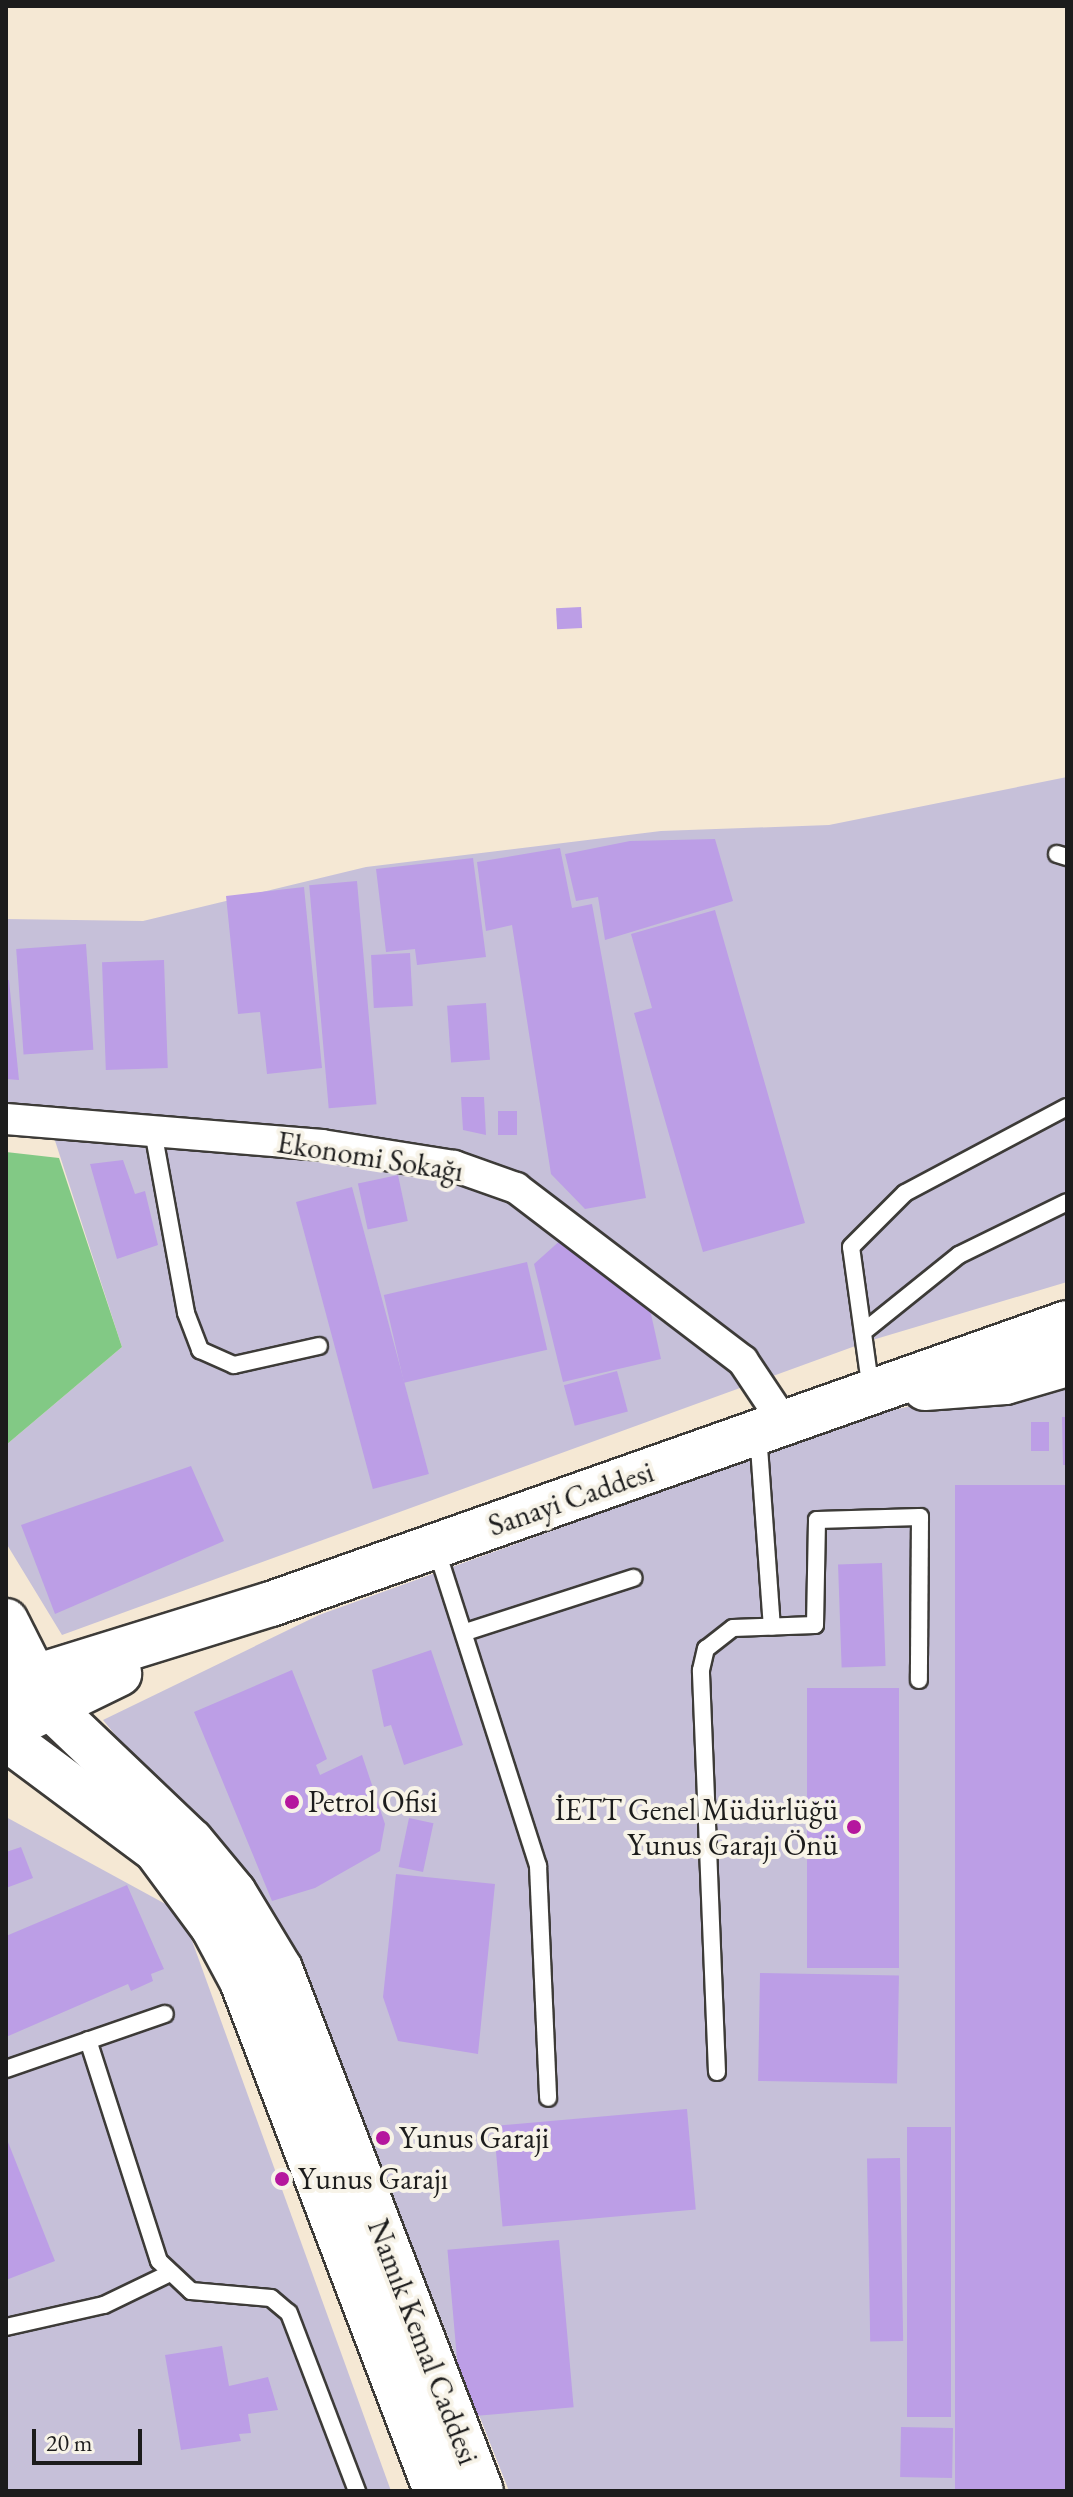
<!DOCTYPE html>
<meta charset="utf-8">
<style>
body{margin:0}
#map{position:relative;width:1073px;height:2497px;overflow:hidden;background:#f5e8d4;font-family:"EB Garamond",serif}
div>[style]{position:absolute}
.industrial>*{inset:0;background:#c6c0d9}
.green>*{inset:0;background:#82c985}
.building>*{inset:0;background:#bc9ee6;transform-origin:0 0}
.roads{filter:drop-shadow(2px 0 #3d3b38) drop-shadow(-2px 0 #3d3b38) drop-shadow(0 2px #3d3b38) drop-shadow(0 -2px #3d3b38)}
.lane>*{height:16px;margin:-8px;padding:0 8px;transform-origin:8px;border-radius:8px;background:#fff}
.street>*{height:30px;margin:-15px;padding:0 15px;transform-origin:15px;border-radius:15px;background:#fff}
.secondary>*{height:44px;margin:-22px;padding:0 22px;transform-origin:22px;border-radius:22px;background:#fff}
.primary>*{height:44px;margin:-22px;padding:0 22px;transform-origin:22px;border-radius:22px;background:#fff}
.dots>*{width:22px;height:22px;translate:-50% -50%;box-sizing:border-box;border:4px solid #f7f3e8;border-radius:50%}
span{translate:-50% -50%;white-space:nowrap;text-align:center;line-height:1.15;-webkit-text-stroke:8px #f7f3e8;paint-order:stroke}
.street-label{font-size:30px;color:#1c1c1c}
.poi-label{font-size:30px;color:#1c1c1c}
.left{translate:0 -50%;text-align:left}
.right{translate:-100% -50%;text-align:right}
.frame{position:absolute;inset:0;border:8px solid #1c1c1c;pointer-events:none}
.scale{position:absolute;left:32px;top:2429px;width:110px;height:36px;box-sizing:border-box;border:4px solid #1c1c1c;border-top:0;padding-left:10px;font-size:24px;line-height:28px;white-space:nowrap;color:#1c1c1c;-webkit-text-stroke:6px #f7f3e8;paint-order:stroke}
</style>
<div id="map">
<div class="industrial">
<i style="clip-path:polygon(1067px 777px,1067px 1282px,869px 1341px,62px 1635px,6px 1543px,6px 1445px,122px 1347px,46px 1113px,6px 1109px,6px 919px,143px 921px,366px 867px,661px 831px,829px 825px)"></i>
<i style="clip-path:polygon(1067px 1374px,1067px 2491px,509px 2491px,300px 1962px,103px 1720px,319px 1615px,878px 1413px)"></i>
<i style="clip-path:polygon(6px 1817px,182px 1913px,391px 2491px,6px 2491px)"></i>
</div>
<div class="green">
<i style="clip-path:polygon(6px 1152px,59px 1158px,122px 1347px,6px 1445px)"></i>
</div>
<div class="building">
<i style="left:581px;top:607px;width:21px;height:25px;rotate:87deg"></i>
<i style="clip-path:polygon(715px 839px,733px 901px,605px 940px,598px 897px,576px 901px,565px 854px,630px 841px)"></i>
<i style="clip-path:polygon(560px 848px,572px 908px,592px 904px,646px 1198px,585px 1209px,551px 1174px,512px 925px,486px 931px,477px 862px)"></i>
<i style="clip-path:polygon(473px 858px,486px 957px,417px 965px,415px 949px,386px 952px,376px 869px)"></i>
<i style="left:357px;top:881px;width:224px;height:48px;rotate:85deg"></i>
<i style="clip-path:polygon(304px 887px,322px 1068px,267px 1074px,260px 1012px,238px 1014px,226px 896px)"></i>
<i style="clip-path:polygon(715px 910px,805px 1223px,703px 1252px,634px 1013px,652px 1008px,631px 934px)"></i>
<i style="left:86px;top:944px;width:106px;height:70px;rotate:86deg"></i>
<i style="left:410px;top:953px;width:53px;height:39px;rotate:87deg"></i>
<i style="left:164px;top:960px;width:108px;height:62px;rotate:88deg"></i>
<i style="clip-path:polygon(6px 980px,9px 980px,19px 1080px,6px 1079px)"></i>
<i style="left:486px;top:1003px;width:57px;height:39px;rotate:86deg"></i>
<i style="clip-path:polygon(461px 1097px,484px 1097px,486px 1135px,463px 1130px)"></i>
<i style="left:498px;top:1111px;width:19px;height:24px"></i>
<i style="clip-path:polygon(123px 1160px,135px 1194px,145px 1191px,158px 1245px,117px 1259px,90px 1164px)"></i>
<i style="left:398px;top:1175px;width:47px;height:41px;rotate:78deg"></i>
<i style="left:352px;top:1187px;width:297px;height:58px;rotate:75deg"></i>
<i style="clip-path:polygon(563px 1238px,649px 1305px,661px 1359px,563px 1382px,534px 1264px)"></i>
<i style="left:527px;top:1262px;width:90px;height:147px;rotate:77deg"></i>
<i style="left:617px;top:1371px;width:42px;height:55px;rotate:75deg"></i>
<i style="clip-path:polygon(1062px 1417px,1067px 1417px,1067px 1465px,1063px 1465px)"></i>
<i style="left:1031px;top:1422px;width:18px;height:29px"></i>
<i style="clip-path:polygon(191px 1466px,224px 1541px,55px 1614px,21px 1525px)"></i>
<i style="left:1065px;top:1485px;width:1006px;height:110px;rotate:90deg"></i>
<i style="left:882px;top:1563px;width:103px;height:44px;rotate:88deg"></i>
<i style="clip-path:polygon(431px 1650px,463px 1745px,404px 1765px,391px 1725px,384px 1727px,372px 1670px)"></i>
<i style="clip-path:polygon(292px 1670px,327px 1759px,316px 1765px,320px 1775px,362px 1755px,385px 1824px,380px 1851px,315px 1888px,272px 1901px,194px 1712px)"></i>
<i style="left:807px;top:1688px;width:92px;height:280px"></i>
<i style="left:409px;top:1818px;width:25px;height:50px;rotate:12deg"></i>
<i style="clip-path:polygon(21px 1847px,33px 1878px,6px 1888px,6px 1852px)"></i>
<i style="clip-path:polygon(396px 1874px,495px 1884px,478px 2054px,398px 2041px,383px 1997px)"></i>
<i style="clip-path:polygon(127px 1885px,164px 1969px,151px 1974px,153px 1981px,131px 1991px,128px 1984px,6px 2037px,6px 1936px)"></i>
<i style="left:760px;top:1973px;width:139px;height:108px;rotate:1deg"></i>
<i style="left:687px;top:2109px;width:101px;height:194px;rotate:85deg"></i>
<i style="left:907px;top:2127px;width:44px;height:290px"></i>
<i style="clip-path:polygon(6px 2137px,55px 2261px,6px 2280px)"></i>
<i style="left:900px;top:2158px;width:183px;height:33px;rotate:89deg"></i>
<i style="left:559px;top:2240px;width:168px;height:112px;rotate:85deg"></i>
<i style="clip-path:polygon(222px 2346px,229px 2386px,268px 2377px,278px 2410px,248px 2414px,251px 2433px,239px 2434px,241px 2441px,181px 2450px,165px 2355px)"></i>
<i style="left:901px;top:2427px;width:52px;height:50px;rotate:1deg"></i>
</div>
<div class="roads">
<div class="lane">
<i style="left:1057px;top:854px;width:10px;rotate:17deg"></i>
<i style="left:153px;top:1131px;width:185px;rotate:79.7deg"></i>
<i style="left:186px;top:1313px;width:40px;rotate:69deg"></i>
<i style="left:200px;top:1350px;width:37px;rotate:24deg"></i>
<i style="left:234px;top:1365px;width:87px;rotate:-12.6deg"></i>
<i style="left:867px;top:1329px;width:118px;rotate:-38.8deg"></i>
<i style="left:959px;top:1255px;width:120px;rotate:-26.1deg"></i>
<i style="left:871px;top:1391px;width:145px;rotate:-97.9deg"></i>
<i style="left:851px;top:1247px;width:76px;rotate:-45deg"></i>
<i style="left:905px;top:1193px;width:183px;rotate:-28deg"></i>
<i style="left:758px;top:1433px;width:194px;rotate:85.9deg"></i>
<i style="left:436px;top:1548px;width:334px;rotate:72.2deg"></i>
<i style="left:538px;top:1866px;width:232px;rotate:87.5deg"></i>
<i style="left:466px;top:1632px;width:176px;rotate:-17.9deg"></i>
<i style="left:88px;top:2040px;width:232px;rotate:72.2deg"></i>
<i style="left:159px;top:2261px;width:44px;rotate:43.2deg"></i>
<i style="left:191px;top:2291px;width:80px;rotate:5deg"></i>
<i style="left:271px;top:2298px;width:23px;rotate:40deg"></i>
<i style="left:289px;top:2313px;width:191px;rotate:69.1deg"></i>
<i style="left:6px;top:2069px;width:168px;rotate:-19.1deg"></i>
<i style="left:717px;top:2072px;width:402px;rotate:-92.3deg"></i>
<i style="left:701px;top:1670px;width:22px;rotate:-77deg"></i>
<i style="left:706px;top:1649px;width:34px;rotate:-38deg"></i>
<i style="left:733px;top:1628px;width:82px;rotate:-2.1deg"></i>
<i style="left:815px;top:1625px;width:105px;rotate:-88.9deg"></i>
<i style="left:817px;top:1520px;width:103px;rotate:-1.7deg"></i>
<i style="left:920px;top:1517px;width:163px;rotate:90.4deg"></i>
<i style="left:6px;top:2327px;width:100px;rotate:-12.7deg"></i>
<i style="left:104px;top:2305px;width:71px;rotate:-25.8deg"></i>
</div>
<div class="street">
<i style="left:6px;top:1119px;width:317px;rotate:4.7deg"></i>
<i style="left:322px;top:1145px;width:134px;rotate:9deg"></i>
<i style="left:454px;top:1166px;width:66px;rotate:19.5deg"></i>
<i style="left:516px;top:1188px;width:285px;rotate:37.3deg"></i>
<i style="left:743px;top:1361px;width:76px;rotate:56.3deg"></i>
</div>
<div class="secondary">
<i style="left:6px;top:1621px;width:95px;rotate:63.2deg"></i>
<i style="left:49px;top:1706px;width:196px;rotate:43.6deg"></i>
<i style="left:191px;top:1841px;width:67px;rotate:50.4deg"></i>
<i style="left:234px;top:1893px;width:89px;rotate:58.8deg"></i>
<i style="left:280px;top:1969px;width:559px;rotate:68.94deg"></i>
<i style="left:6px;top:1738px;width:187px;rotate:36.7deg"></i>
<i style="left:156px;top:1850px;width:96px;rotate:53.5deg"></i>
<i style="left:213px;top:1927px;width:61px;rotate:61.8deg"></i>
<i style="left:242px;top:1981px;width:546px;rotate:69.17deg"></i>
</div>
<div class="primary">
<i style="left:925px;top:1388px;width:80px;rotate:-4.3deg"></i>
<i style="left:1005px;top:1382px;width:65px;rotate:-16.2deg"></i>
<i style="left:6px;top:1686px;width:277px;rotate:-17.2deg"></i>
<i style="left:271px;top:1604px;width:844px;rotate:-19.44deg"></i>
<i style="left:6px;top:1729px;width:126px;rotate:-26deg"></i>
</div>
</div>
<div class="dots">
<i style="left:292px;top:1802px;background:#b5179e"></i>
<i style="left:854px;top:1827px;background:#b5179e"></i>
<i style="left:383px;top:2138px;background:#b5179e"></i>
<i style="left:282px;top:2179px;background:#b5179e"></i>
</div>
<div class="street-label">
<span style="left:370px;top:1157px;rotate:9deg">Ekonomi Sokağı</span>
<span style="left:571px;top:1499px;rotate:-19deg">Sanayi Caddesi</span>
<span style="left:423px;top:2342px;rotate:69deg">Namık Kemal Caddesi</span>
</div>
<div class="poi-label">
<span class="left" style="left:308px;top:1802px">Petrol Ofisi</span>
<span class="right" style="left:838px;top:1827px">İETT Genel Müdürlüğü<br>Yunus Garajı Önü</span>
<span class="left" style="left:399px;top:2138px">Yunus Garaji</span>
<span class="left" style="left:298px;top:2179px">Yunus Garajı</span>
</div>
<div class="frame"></div>
<div class="scale">20 m</div>
</div>
